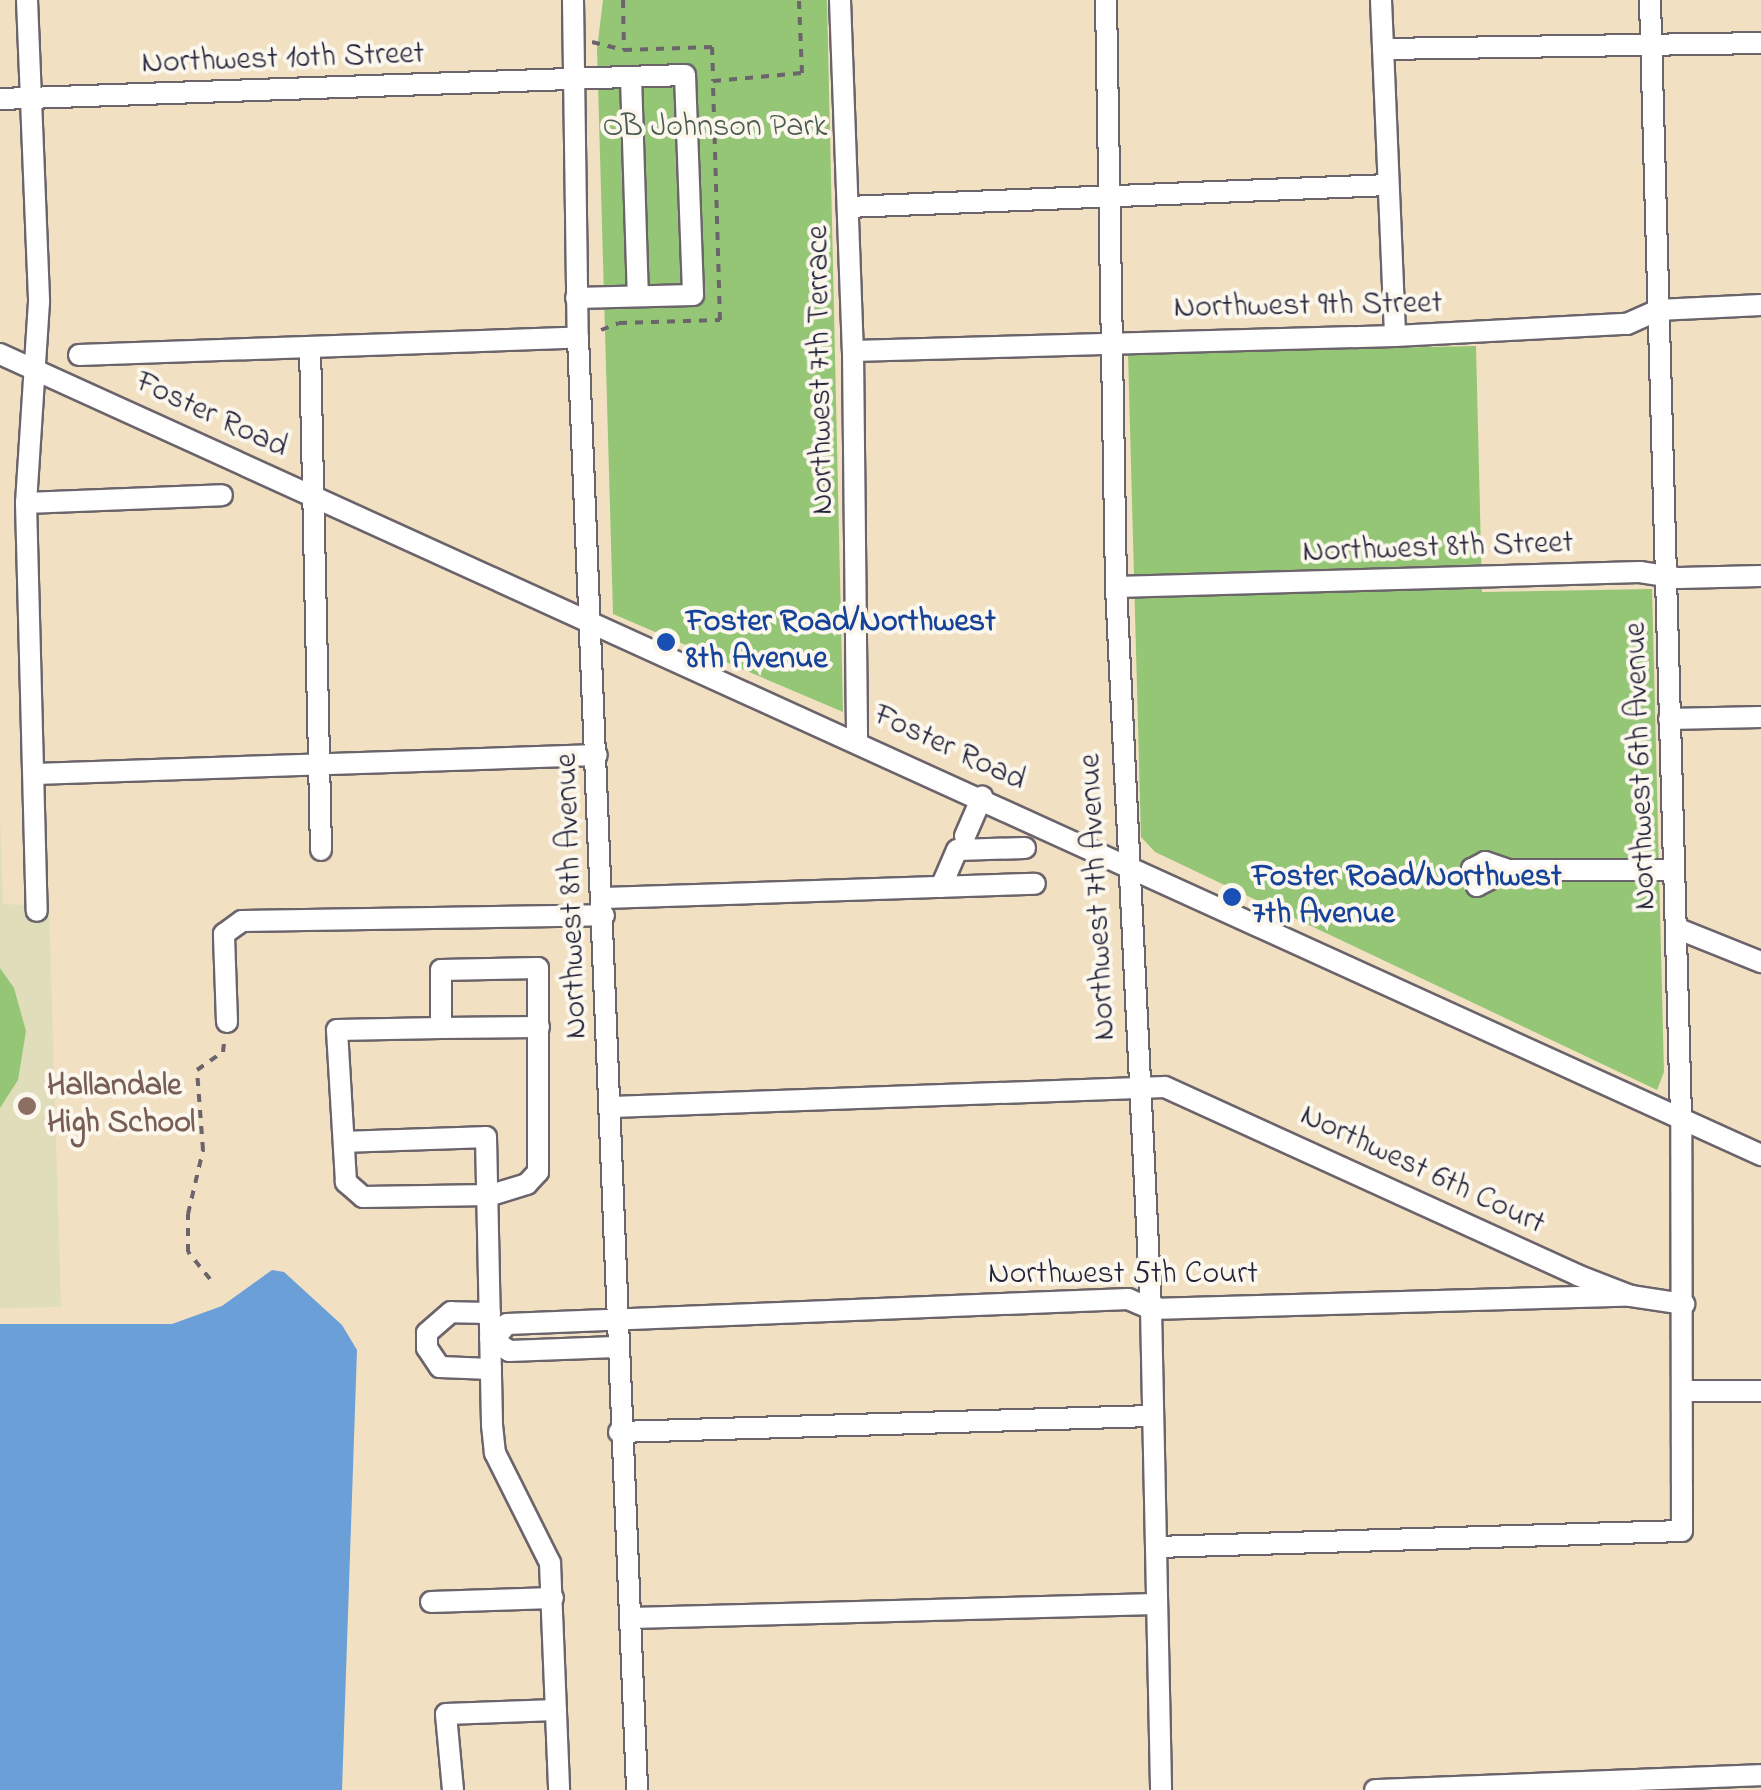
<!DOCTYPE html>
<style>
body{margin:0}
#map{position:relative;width:1761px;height:1790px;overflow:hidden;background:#f2e0c3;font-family:"Indie Flower",sans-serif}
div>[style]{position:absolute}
.built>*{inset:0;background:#e0ddbb}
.green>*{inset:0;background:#94c676}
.water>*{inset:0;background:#6a9fd7}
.path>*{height:4px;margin-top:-2px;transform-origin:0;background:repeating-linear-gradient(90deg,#6b646b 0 8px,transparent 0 16px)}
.roads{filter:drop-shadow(2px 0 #6b646b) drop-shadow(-2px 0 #6b646b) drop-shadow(0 2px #6b646b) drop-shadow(0 -2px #6b646b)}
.minor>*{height:20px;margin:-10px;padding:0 10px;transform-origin:10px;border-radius:10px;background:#fff}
.dots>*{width:28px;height:28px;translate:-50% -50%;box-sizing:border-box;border:5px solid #fbf7ec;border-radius:50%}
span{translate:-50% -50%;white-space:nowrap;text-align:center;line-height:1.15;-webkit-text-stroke:8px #fbf7ec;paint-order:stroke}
.street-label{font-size:32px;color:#22223b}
.park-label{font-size:32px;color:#4a5b50}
.transit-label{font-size:32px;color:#164399;font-weight:700}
.left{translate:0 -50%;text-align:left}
.education-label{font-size:32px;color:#785e54;font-weight:700}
</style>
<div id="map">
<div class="built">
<i style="clip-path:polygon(0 816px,3px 904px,49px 906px,61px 1307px,0 1308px)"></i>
</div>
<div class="green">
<i style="clip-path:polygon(603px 0,827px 0,843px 712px,613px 614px,597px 49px)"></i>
<i style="clip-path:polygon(1476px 346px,1482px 592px,1652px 589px,1664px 1072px,1657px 1090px,1155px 852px,1141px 837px,1128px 353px)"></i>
<i style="clip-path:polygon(0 968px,14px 988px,26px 1031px,18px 1080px,0 1108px)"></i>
</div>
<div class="water">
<i style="clip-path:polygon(272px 1270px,284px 1272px,342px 1325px,357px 1350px,342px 1790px,0 1790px,0 1324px,172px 1324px,222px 1306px)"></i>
</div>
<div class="path">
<i style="left:623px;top:0;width:50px;rotate:88.9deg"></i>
<i style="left:624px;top:50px;width:88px;rotate:-2deg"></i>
<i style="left:712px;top:47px;width:34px;rotate:88deg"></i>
<i style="left:592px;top:42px;width:33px;rotate:14deg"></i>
<i style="left:601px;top:330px;width:19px;rotate:-21deg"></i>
<i style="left:619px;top:323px;width:101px;rotate:-1.7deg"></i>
<i style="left:720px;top:320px;width:239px;rotate:-91.7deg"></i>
<i style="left:713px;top:81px;width:89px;rotate:-5.1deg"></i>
<i style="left:802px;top:73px;width:73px;rotate:-92.4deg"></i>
<i style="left:210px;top:1279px;width:35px;rotate:-129deg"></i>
<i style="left:188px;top:1252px;width:38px;rotate:-90deg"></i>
<i style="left:188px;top:1214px;width:66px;rotate:-76.8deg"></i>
<i style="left:203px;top:1150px;width:80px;rotate:-94.3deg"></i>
<i style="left:197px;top:1070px;width:32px;rotate:-35deg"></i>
<i style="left:223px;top:1052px;width:10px;rotate:-84deg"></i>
</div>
<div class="roads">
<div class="minor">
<i style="left:27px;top:0;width:302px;rotate:87.7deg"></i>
<i style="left:39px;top:302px;width:201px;rotate:93.7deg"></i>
<i style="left:26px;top:503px;width:408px;rotate:88.5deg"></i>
<i style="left:573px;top:0;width:338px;rotate:89.2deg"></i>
<i style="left:578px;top:338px;width:1453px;rotate:87.67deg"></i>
<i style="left:840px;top:0;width:351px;rotate:87.9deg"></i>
<i style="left:853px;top:351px;width:388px;rotate:89.4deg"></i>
<i style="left:1106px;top:0;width:587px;rotate:89.02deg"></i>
<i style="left:1116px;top:587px;width:723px;rotate:87.22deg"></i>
<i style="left:1151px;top:1309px;width:481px;rotate:88.8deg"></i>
<i style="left:1381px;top:0;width:336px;rotate:87.6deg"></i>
<i style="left:1383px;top:49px;width:378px;rotate:-0.9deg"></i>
<i style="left:631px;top:77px;width:219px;rotate:88.2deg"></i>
<i style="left:0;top:99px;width:685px;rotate:-2.01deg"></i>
<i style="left:685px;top:75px;width:220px;rotate:87.9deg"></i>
<i style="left:693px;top:295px;width:117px;rotate:178.5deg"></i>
<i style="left:848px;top:207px;width:540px;rotate:-2.33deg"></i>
<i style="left:310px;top:347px;width:503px;rotate:88.75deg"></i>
<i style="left:853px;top:351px;width:542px;rotate:-1.59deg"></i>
<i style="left:1395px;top:336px;width:232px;rotate:-3deg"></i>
<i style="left:1627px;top:324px;width:34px;rotate:-24deg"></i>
<i style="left:1658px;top:310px;width:103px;rotate:-2.8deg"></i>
<i style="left:0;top:354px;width:1935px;rotate:24.46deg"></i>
<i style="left:79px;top:355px;width:499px;rotate:-2deg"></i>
<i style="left:26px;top:503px;width:196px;rotate:-2.3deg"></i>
<i style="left:1116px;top:587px;width:524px;rotate:-1.64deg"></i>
<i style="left:1640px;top:572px;width:39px;rotate:9deg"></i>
<i style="left:1679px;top:578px;width:82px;rotate:-1.4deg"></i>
<i style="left:1669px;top:719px;width:92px;rotate:-1.2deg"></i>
<i style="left:35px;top:774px;width:562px;rotate:-1.94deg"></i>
<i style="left:965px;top:836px;width:43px;rotate:-66.4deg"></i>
<i style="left:1508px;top:870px;width:35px;rotate:153deg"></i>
<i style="left:1477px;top:886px;width:18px;rotate:-106deg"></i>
<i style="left:1472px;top:869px;width:15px;rotate:-28deg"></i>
<i style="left:1485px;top:862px;width:24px;rotate:19deg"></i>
<i style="left:1508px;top:870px;width:165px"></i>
<i style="left:941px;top:887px;width:40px;rotate:-66.6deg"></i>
<i style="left:957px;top:850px;width:68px;rotate:-1.7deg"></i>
<i style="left:604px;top:898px;width:431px;rotate:-1.9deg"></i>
<i style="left:1676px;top:928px;width:92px;rotate:21.8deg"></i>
<i style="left:538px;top:968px;width:204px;rotate:90deg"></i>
<i style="left:538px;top:1172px;width:16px;rotate:133deg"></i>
<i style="left:527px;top:1184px;width:38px;rotate:163deg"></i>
<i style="left:491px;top:1195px;width:128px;rotate:179.1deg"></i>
<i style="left:363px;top:1197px;width:23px;rotate:-139deg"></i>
<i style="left:346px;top:1182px;width:152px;rotate:-93.4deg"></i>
<i style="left:337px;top:1030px;width:104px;rotate:-1.1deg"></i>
<i style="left:441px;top:1028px;width:58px;rotate:-90deg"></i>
<i style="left:441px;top:970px;width:97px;rotate:-1.2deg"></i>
<i style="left:227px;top:1022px;width:88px;rotate:-92deg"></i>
<i style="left:224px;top:934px;width:22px;rotate:-36deg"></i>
<i style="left:242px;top:921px;width:362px;rotate:-0.9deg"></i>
<i style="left:441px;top:1028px;width:98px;rotate:-0.6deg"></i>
<i style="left:612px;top:1107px;width:553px;rotate:-2.07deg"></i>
<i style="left:1165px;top:1087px;width:453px;rotate:24.5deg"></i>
<i style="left:1577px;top:1275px;width:58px;rotate:21.3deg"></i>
<i style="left:1631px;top:1296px;width:54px;rotate:8.6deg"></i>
<i style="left:344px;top:1142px;width:142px;rotate:-2deg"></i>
<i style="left:486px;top:1137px;width:288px;rotate:88.8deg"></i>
<i style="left:492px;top:1425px;width:28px;rotate:84deg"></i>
<i style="left:495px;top:1453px;width:123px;rotate:63.4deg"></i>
<i style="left:550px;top:1563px;width:227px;rotate:87.7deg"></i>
<i style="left:490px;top:1313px;width:39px;rotate:-179deg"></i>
<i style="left:451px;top:1312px;width:32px;rotate:139deg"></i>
<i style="left:427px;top:1333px;width:15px;rotate:90deg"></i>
<i style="left:427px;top:1348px;width:23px;rotate:56deg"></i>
<i style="left:440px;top:1367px;width:51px;rotate:2.2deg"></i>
<i style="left:496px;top:1337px;width:17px;rotate:-50deg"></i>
<i style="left:507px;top:1324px;width:622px;rotate:-2.31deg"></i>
<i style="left:1128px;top:1299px;width:25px;rotate:23deg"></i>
<i style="left:1151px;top:1309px;width:480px;rotate:-1.6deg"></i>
<i style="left:490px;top:1338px;width:23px;rotate:34deg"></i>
<i style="left:509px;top:1351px;width:107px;rotate:-2.1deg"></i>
<i style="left:1682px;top:1391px;width:79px"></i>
<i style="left:619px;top:1432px;width:532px;rotate:-1.72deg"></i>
<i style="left:1156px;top:1547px;width:526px;rotate:-1.74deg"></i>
<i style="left:1682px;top:1531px;width:414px;rotate:-90.1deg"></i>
<i style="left:1681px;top:1117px;width:1117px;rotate:-91.59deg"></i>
<i style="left:431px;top:1602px;width:122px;rotate:-1.9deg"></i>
<i style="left:632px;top:1618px;width:524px;rotate:-1.53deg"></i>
<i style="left:453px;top:1790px;width:76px;rotate:-95.3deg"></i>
<i style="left:446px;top:1714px;width:110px;rotate:-2.1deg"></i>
<i style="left:1375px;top:1790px;width:386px;rotate:-2.2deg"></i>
</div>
</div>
<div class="dots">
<i style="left:666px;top:642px;background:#1a4fb4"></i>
<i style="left:1232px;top:897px;background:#1a4fb4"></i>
<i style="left:27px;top:1106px;background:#8d6e63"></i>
</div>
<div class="street-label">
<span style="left:283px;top:60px;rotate:-2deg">Northwest 10th Street</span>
<span style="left:1308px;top:307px;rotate:-1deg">Northwest 9th Street</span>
<span style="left:822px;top:370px;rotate:-91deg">Northwest 7th Terrace</span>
<span style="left:211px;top:416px;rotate:25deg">Foster Road</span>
<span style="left:1438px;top:549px;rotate:-2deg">Northwest 8th Street</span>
<span style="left:949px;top:749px;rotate:25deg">Foster Road</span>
<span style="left:1642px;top:766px;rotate:-92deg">Northwest 6th Avenue</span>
<span style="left:573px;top:896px;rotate:-92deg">Northwest 8th Avenue</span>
<span style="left:1099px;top:897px;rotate:-93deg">Northwest 7th Avenue</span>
<span style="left:1422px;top:1171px;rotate:25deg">Northwest 6th Court</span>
<span style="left:1123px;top:1275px">Northwest 5th Court</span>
</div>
<div class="park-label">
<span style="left:715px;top:128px">OB Johnson Park</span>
</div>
<div class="transit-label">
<span class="left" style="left:686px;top:642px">Foster Road/Northwest<br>8th Avenue</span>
<span class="left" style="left:1252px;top:897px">Foster Road/Northwest<br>7th Avenue</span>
</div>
<div class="education-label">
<span class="left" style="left:47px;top:1106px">Hallandale<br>High School</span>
</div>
</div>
